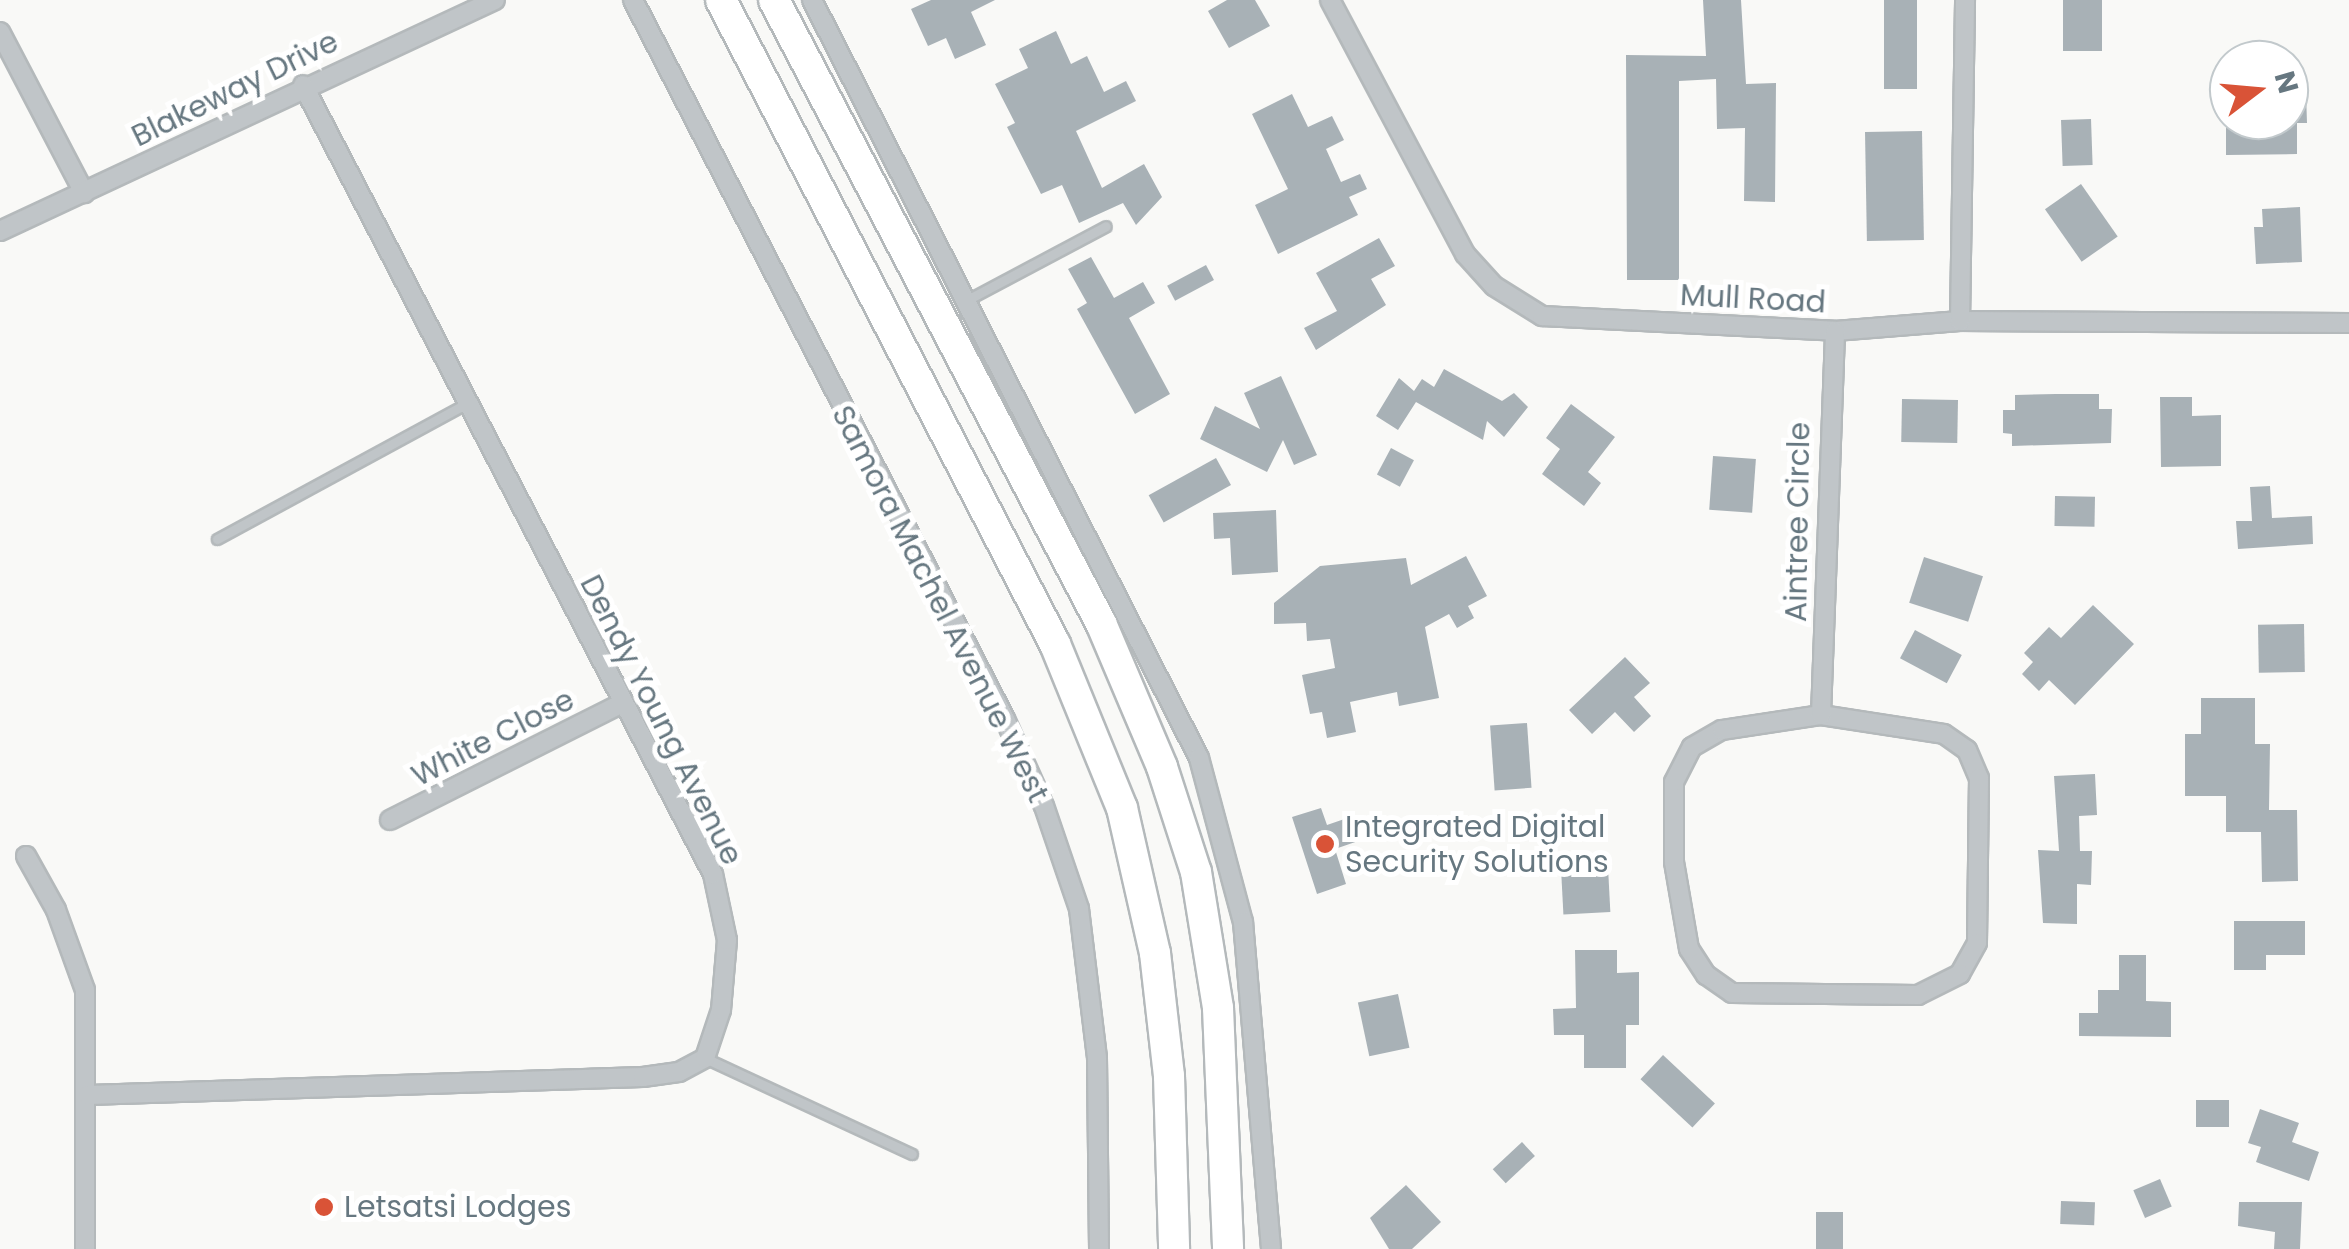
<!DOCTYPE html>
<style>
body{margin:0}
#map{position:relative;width:2349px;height:1249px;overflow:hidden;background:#f9f9f7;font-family:Poppins,sans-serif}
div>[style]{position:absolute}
.building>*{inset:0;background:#a8b1b6;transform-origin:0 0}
.roads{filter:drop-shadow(2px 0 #b4b9bb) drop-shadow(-2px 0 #b4b9bb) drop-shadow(0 2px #b4b9bb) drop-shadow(0 -2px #b4b9bb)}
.service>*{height:9px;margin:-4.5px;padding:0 4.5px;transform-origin:4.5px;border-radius:4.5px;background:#c0c5c8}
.minor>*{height:18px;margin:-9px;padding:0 9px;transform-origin:9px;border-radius:9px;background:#c0c5c8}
.trunk>*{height:30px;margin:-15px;padding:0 15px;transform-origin:15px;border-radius:15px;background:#fff}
.dots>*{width:28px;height:28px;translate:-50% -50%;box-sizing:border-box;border:5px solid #fff;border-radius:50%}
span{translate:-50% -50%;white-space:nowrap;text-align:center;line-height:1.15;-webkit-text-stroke:10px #fff;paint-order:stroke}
.street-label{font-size:30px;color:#667780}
.poi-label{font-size:30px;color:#667780}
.left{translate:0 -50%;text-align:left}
.north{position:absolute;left:2209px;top:40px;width:100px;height:100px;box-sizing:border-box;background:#fff;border:2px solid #c2c9cc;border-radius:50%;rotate:74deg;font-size:28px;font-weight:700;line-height:40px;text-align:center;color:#667780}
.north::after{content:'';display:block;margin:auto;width:35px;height:45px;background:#d95337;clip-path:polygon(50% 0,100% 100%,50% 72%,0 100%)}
</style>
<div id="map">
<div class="building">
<i style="clip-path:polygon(931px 0,995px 0,971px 12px,986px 45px,955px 59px,946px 38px,928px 46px,911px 9px)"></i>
<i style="clip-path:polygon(1227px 0,1255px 0,1270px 26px,1229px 48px,1208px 11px)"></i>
<i style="clip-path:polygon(1703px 0,1741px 0,1746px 84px,1776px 83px,1775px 202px,1744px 201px,1745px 128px,1717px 129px,1716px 79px,1679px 81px,1679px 280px,1627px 280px,1626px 55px,1706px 56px)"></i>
<i style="left:1884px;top:0;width:33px;height:89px"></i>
<i style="left:2063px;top:0;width:39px;height:51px"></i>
<i style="clip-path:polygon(1056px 31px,1071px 64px,1087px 56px,1104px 92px,1126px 81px,1136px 101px,1076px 131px,1102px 188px,1144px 164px,1162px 197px,1136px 225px,1123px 203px,1079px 223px,1062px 185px,1041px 194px,1007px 127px,1015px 123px,995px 84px,1028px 68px,1019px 49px)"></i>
<i style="clip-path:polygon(2289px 92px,2306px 92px,2307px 123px,2297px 123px,2297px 154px,2226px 155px,2226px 120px,2289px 120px)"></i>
<i style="clip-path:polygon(1292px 94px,1308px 127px,1332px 116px,1344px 140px,1326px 149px,1341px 182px,1360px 174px,1367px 189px,1349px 197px,1358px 215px,1278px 254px,1255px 205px,1288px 189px,1252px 114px)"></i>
<i style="left:2091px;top:119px;width:46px;height:30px;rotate:88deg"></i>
<i style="left:1922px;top:131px;width:109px;height:57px;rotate:89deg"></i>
<i style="left:2081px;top:184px;width:64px;height:44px;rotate:55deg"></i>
<i style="clip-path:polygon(2300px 207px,2302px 262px,2256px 264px,2254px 227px,2263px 227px,2262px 209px)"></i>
<i style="clip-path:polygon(1379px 238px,1395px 266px,1371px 279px,1386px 305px,1316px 350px,1304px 328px,1337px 311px,1316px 273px)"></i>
<i style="clip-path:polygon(1091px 257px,1114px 298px,1143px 282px,1155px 303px,1129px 318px,1170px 394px,1135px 414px,1077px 309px,1087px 303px,1068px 269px)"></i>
<i style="left:1206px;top:265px;width:17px;height:44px;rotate:62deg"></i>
<i style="clip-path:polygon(1444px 369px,1502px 401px,1514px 393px,1528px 407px,1504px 437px,1487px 421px,1483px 440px,1416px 402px,1398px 430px,1376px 416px,1399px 378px,1414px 391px,1422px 379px,1434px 387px)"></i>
<i style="clip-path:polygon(1281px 376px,1317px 455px,1294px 465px,1283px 440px,1267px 472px,1200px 439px,1215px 406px,1260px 429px,1244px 393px)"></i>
<i style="clip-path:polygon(2056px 394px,2099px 394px,2099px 409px,2112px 409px,2111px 443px,2012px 446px,2012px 434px,2003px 433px,2003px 410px,2015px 410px,2015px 395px)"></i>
<i style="clip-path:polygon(2160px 397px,2192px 397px,2192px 416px,2221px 415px,2221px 466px,2161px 467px)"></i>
<i style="left:1902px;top:399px;width:56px;height:43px;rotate:1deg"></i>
<i style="clip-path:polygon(1571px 404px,1615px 437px,1588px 472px,1601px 483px,1584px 506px,1542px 474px,1560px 449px,1546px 438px)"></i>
<i style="left:1391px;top:448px;width:26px;height:30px;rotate:28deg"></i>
<i style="left:1713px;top:456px;width:43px;height:54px;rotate:4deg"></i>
<i style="left:1216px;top:458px;width:31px;height:77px;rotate:61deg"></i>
<i style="clip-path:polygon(2270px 486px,2272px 518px,2312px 516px,2313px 544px,2238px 549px,2236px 521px,2252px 521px,2250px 487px)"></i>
<i style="left:2055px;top:496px;width:40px;height:30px;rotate:1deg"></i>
<i style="clip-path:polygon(1276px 510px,1278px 572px,1232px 575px,1230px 538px,1214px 539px,1213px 513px)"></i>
<i style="clip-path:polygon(1466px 556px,1487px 596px,1468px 606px,1474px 618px,1457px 628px,1449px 614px,1425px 627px,1439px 698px,1399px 706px,1397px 692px,1350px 702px,1356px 732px,1327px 738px,1322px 712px,1310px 714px,1302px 675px,1335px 668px,1330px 639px,1307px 641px,1306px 623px,1274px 624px,1274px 603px,1320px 566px,1406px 558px,1411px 585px)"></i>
<i style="left:1924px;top:557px;width:62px;height:48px;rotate:18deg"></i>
<i style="clip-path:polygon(2093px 605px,2134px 644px,2075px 705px,2049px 680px,2039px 691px,2022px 674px,2033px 662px,2024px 653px,2049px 627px,2061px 638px)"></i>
<i style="left:2304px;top:624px;width:48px;height:46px;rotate:89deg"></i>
<i style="left:1915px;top:630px;width:53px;height:32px;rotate:28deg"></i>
<i style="clip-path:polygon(1625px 657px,1650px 683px,1634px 697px,1651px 716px,1634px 732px,1615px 712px,1592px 734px,1569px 710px)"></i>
<i style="clip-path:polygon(2201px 698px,2255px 698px,2255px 744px,2270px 744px,2269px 810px,2297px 810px,2298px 881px,2262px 882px,2261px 832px,2226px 832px,2226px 796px,2185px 796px,2185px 734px,2201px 734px)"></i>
<i style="left:1527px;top:723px;width:65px;height:37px;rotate:86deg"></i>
<i style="clip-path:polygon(2095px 774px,2097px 815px,2079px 816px,2080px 851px,2092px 851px,2091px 885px,2077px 884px,2077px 924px,2043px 923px,2038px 850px,2059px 851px,2054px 776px)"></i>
<i style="clip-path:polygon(1321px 808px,1327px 825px,1356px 815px,1364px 839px,1335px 849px,1346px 884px,1317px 894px,1292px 817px)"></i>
<i style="left:1608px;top:867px;width:45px;height:47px;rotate:87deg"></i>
<i style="clip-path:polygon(2234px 921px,2305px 921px,2305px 955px,2266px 955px,2266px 970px,2234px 970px)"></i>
<i style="clip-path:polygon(1575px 950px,1617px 950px,1617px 973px,1639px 972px,1639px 1025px,1626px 1025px,1626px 1068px,1584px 1068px,1584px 1035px,1554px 1035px,1553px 1009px,1576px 1008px)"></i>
<i style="clip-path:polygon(2119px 955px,2146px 955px,2146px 1001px,2171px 1002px,2171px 1037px,2079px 1036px,2079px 1013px,2098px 1013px,2098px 990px,2119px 990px)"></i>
<i style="left:1398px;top:994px;width:55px;height:41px;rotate:78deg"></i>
<i style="left:1663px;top:1055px;width:71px;height:33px;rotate:43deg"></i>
<i style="left:2229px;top:1100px;width:27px;height:33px;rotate:90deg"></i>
<i style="clip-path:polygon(2260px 1109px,2299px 1123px,2292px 1142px,2319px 1152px,2309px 1181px,2256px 1162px,2261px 1147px,2248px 1143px)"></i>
<i style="left:1522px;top:1142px;width:19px;height:40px;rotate:47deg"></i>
<i style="left:2160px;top:1179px;width:30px;height:29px;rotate:67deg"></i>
<i style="clip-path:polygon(1406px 1185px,1441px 1222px,1412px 1249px,1389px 1249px,1370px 1218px)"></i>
<i style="left:2061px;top:1201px;width:34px;height:23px;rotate:2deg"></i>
<i style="clip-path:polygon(2239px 1202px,2302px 1202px,2300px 1249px,2274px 1249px,2275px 1232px,2238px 1226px)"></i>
<i style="left:1816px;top:1212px;width:27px;height:37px"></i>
</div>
<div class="roads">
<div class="service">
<i style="left:967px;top:300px;width:157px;rotate:-28deg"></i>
<i style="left:217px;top:539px;width:285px;rotate:-28.5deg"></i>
<i style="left:705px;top:1058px;width:228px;rotate:24.9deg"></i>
</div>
<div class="minor">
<i style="left:633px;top:0;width:810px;rotate:62.64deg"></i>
<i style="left:1005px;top:719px;width:95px;rotate:65.9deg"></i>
<i style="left:1044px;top:806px;width:109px;rotate:71.2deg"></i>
<i style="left:1079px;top:909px;width:150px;rotate:83.1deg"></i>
<i style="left:1097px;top:1058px;width:191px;rotate:89.4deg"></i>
<i style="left:812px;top:0;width:851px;rotate:62.95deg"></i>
<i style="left:1199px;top:758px;width:170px;rotate:75deg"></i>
<i style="left:1243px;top:922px;width:328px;rotate:85.1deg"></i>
<i style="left:1330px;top:0;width:288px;rotate:62deg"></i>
<i style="left:1465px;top:254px;width:43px;rotate:47.8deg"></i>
<i style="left:1494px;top:286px;width:57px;rotate:32deg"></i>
<i style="left:1542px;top:316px;width:293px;rotate:2.9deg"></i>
<i style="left:1835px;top:331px;width:125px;rotate:-4.6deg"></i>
<i style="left:1960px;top:321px;width:389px;rotate:0.3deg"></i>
<i style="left:0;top:32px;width:182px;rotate:62.4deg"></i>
<i style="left:0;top:231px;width:546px;rotate:-25.02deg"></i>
<i style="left:1960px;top:321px;width:321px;rotate:-89.1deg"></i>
<i style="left:1821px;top:715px;width:124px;rotate:8.8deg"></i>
<i style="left:1944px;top:734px;width:28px;rotate:35deg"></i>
<i style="left:1967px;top:750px;width:30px;rotate:67deg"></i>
<i style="left:1979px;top:778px;width:165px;rotate:90.7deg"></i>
<i style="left:1977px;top:943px;width:35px;rotate:119deg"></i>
<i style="left:1960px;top:974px;width:47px;rotate:153.4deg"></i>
<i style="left:1918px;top:995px;width:186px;rotate:-179.4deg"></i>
<i style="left:1732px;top:993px;width:32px;rotate:-145deg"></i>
<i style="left:1706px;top:975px;width:31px;rotate:-123deg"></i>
<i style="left:1689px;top:949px;width:88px;rotate:-99.8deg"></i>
<i style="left:1674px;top:862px;width:80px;rotate:-90deg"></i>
<i style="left:1674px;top:782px;width:39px;rotate:-63deg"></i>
<i style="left:1692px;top:747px;width:34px;rotate:-30deg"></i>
<i style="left:1722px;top:730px;width:100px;rotate:-8.6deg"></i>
<i style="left:1821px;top:715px;width:384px;rotate:-87.9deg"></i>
<i style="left:390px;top:820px;width:258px;rotate:-26.7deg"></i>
<i style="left:26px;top:856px;width:62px;rotate:60.9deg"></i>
<i style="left:56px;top:910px;width:85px;rotate:70.1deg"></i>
<i style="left:85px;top:990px;width:259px;rotate:90deg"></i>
<i style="left:88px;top:1095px;width:555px;rotate:-1.86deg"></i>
<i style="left:643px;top:1077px;width:36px;rotate:-8deg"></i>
<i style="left:679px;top:1072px;width:30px;rotate:-28deg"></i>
<i style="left:705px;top:1058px;width:51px;rotate:-71.6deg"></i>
<i style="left:721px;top:1010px;width:70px;rotate:-85.1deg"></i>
<i style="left:727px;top:940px;width:67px;rotate:-102deg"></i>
<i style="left:713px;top:874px;width:889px;rotate:-117.46deg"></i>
</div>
<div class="trunk">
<i style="left:721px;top:0;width:725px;rotate:62.59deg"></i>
<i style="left:1055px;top:644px;width:177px;rotate:67.8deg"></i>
<i style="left:1122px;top:808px;width:149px;rotate:77.2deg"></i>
<i style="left:1155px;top:953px;width:124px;rotate:83.5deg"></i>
<i style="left:1169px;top:1076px;width:173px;rotate:88.3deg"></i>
<i style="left:774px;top:0;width:704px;rotate:62.31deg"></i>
<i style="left:1101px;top:623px;width:156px;rotate:67deg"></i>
<i style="left:1162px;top:767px;width:110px;rotate:72.1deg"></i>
<i style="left:1196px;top:872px;width:138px;rotate:80.8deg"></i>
<i style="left:1218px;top:1008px;width:241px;rotate:87.6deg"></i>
</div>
</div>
<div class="dots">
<i style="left:1325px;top:844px;background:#d95337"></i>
<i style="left:324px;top:1207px;background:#d95337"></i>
</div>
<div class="street-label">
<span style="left:235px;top:89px;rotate:-26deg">Blakeway Drive</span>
<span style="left:1753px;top:299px;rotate:3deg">Mull Road</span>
<span style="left:1798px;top:522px;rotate:-89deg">Aintree Circle</span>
<span style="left:940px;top:604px;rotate:63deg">Samora Machel Avenue West</span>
<span style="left:661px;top:720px;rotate:63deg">Dendy Young Avenue</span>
<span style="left:493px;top:738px;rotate:-27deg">White Close</span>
</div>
<div class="poi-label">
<span class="left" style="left:1345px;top:844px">Integrated Digital<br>Security Solutions</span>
<span class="left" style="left:344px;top:1207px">Letsatsi Lodges</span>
</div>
<div class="north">N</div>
</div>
